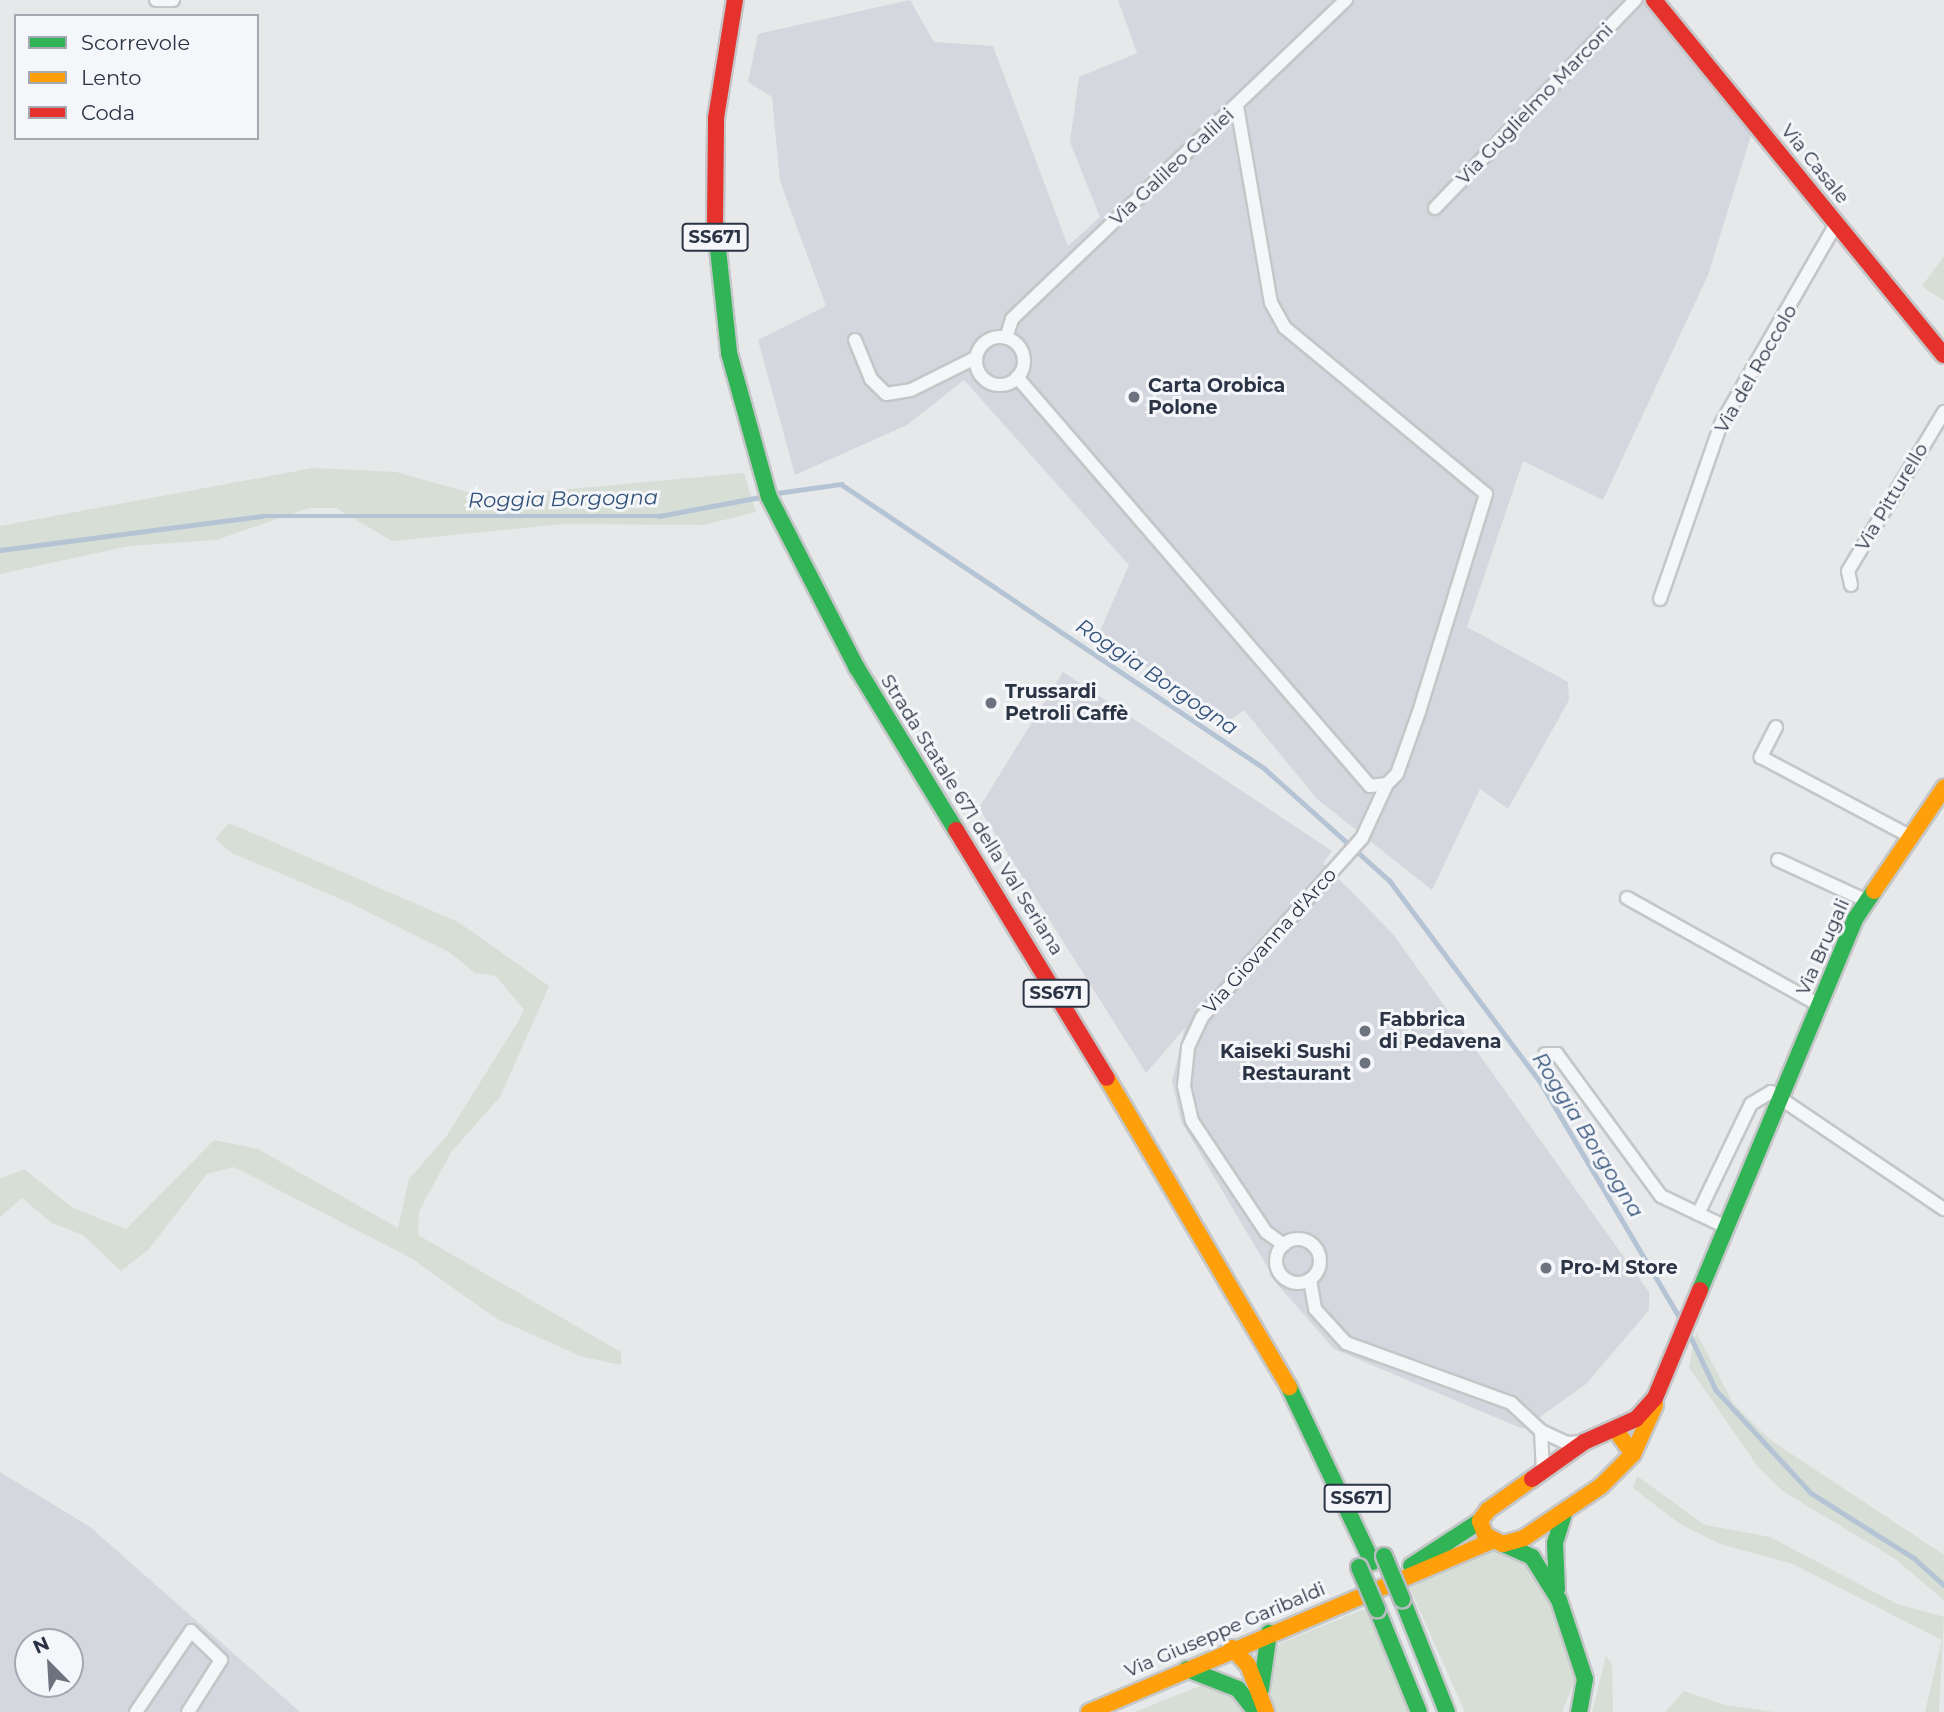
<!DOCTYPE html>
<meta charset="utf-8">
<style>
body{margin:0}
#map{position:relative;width:1944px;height:1712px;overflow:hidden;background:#e6e8ea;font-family:Montserrat,sans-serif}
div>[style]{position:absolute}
.built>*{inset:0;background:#d4d7dd}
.green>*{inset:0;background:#d6ded6}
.stream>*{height:4.5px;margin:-2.25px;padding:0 2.25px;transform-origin:2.25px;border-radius:2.25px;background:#b4c4d5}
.roads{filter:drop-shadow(2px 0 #c4c6c8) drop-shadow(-2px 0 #c4c6c8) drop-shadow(0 2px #c4c6c8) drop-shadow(0 -2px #c4c6c8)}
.street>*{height:12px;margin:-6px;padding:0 6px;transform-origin:6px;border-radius:6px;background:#f5f6f7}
.street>.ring{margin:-6px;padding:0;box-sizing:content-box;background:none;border:12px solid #f5f6f7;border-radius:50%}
.fast>*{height:16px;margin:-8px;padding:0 8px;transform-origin:8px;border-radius:8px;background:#30b455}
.slow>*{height:16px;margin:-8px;padding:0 8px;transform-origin:8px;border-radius:8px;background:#ff9f0a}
.jam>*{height:16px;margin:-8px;padding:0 8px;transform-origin:8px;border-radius:8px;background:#e5322d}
.bridges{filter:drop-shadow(2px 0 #b8bbbf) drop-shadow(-2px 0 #b8bbbf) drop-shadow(0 2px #b8bbbf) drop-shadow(0 -2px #b8bbbf)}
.fast-bridge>*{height:16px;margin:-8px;padding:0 8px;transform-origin:8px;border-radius:8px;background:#30b455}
.dots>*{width:19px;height:19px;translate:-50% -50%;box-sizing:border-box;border:4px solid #f4f6f9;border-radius:50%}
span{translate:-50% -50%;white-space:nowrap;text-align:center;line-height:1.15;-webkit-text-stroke:6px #f4f6f9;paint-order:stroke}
.shield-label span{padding:2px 5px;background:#f4f6f9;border:2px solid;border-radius:5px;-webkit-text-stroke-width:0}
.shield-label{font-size:18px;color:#2b3445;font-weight:700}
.street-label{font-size:19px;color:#2b3445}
.poi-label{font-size:19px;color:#2b3445;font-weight:700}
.left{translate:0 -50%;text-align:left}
.right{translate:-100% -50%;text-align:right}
.water-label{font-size:21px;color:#34527a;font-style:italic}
.legend{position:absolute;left:14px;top:14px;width:245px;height:126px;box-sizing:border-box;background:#f4f6f9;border:2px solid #a4a8b1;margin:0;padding:9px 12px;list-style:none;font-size:21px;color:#2b3445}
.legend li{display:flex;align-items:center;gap:14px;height:35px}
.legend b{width:35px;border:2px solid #a4a8b1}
.north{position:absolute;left:14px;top:1628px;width:70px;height:70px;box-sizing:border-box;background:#f4f6f9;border:2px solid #a4a8b1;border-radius:50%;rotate:336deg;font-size:19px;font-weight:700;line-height:28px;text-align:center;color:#2b3445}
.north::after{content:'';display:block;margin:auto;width:24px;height:32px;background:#6c737f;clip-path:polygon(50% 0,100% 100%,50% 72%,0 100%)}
</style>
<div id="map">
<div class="built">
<i style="clip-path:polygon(910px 0,934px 42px,993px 46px,1068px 246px,1100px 217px,1070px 142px,1079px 77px,1137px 53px,1118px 0,1666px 0,1757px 116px,1708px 275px,1603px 500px,1523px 461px,1467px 627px,1568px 682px,1569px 700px,1508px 809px,1480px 789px,1432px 890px,1317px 799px,1244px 710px,1223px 726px,1100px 631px,1129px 565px,964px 380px,907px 425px,795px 475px,758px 340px,826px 306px,780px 181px,772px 97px,748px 82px,758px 34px)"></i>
<i style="clip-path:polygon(1063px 672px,1332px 851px,1323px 863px,1393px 934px,1649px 1292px,1649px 1310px,1586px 1384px,1523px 1429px,1334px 1349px,1278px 1285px,1181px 1121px,1172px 1081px,1185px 1028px,1146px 1073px,979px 808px)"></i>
<i style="clip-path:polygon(evenodd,0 1472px,90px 1527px,300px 1712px,0 1712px,0 1472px,28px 1642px,70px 1642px,70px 1684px,28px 1684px,28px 1642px)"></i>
</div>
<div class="green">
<i style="clip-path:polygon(1944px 256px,1944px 301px,1922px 286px)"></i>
<i style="clip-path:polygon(313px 468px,396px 472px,485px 497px,744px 473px,756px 512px,703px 525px,564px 524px,392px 541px,336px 508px,309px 508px,216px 540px,129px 546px,0 574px,0 526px)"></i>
<i style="clip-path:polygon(229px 823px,458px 922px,549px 986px,500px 1097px,452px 1151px,431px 1189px,419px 1212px,418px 1235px,621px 1352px,621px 1365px,583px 1357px,497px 1319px,411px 1258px,234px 1167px,207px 1174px,148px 1250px,121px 1271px,83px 1235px,52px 1223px,22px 1198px,0 1217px,0 1179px,24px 1169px,73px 1208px,126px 1229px,214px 1140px,258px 1149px,398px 1228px,409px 1179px,446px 1137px,516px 1025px,524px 1010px,496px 976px,475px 973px,449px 952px,350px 903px,232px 853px,215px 839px)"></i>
<i style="clip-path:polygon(1696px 1332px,1733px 1403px,1769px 1439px,1944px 1555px,1944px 1600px,1894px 1558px,1784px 1492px,1758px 1467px,1689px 1367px)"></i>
<i style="clip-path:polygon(1637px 1476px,1705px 1525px,1770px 1537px,1897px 1604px,1944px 1617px,1939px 1712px,1925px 1712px,1942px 1640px,1793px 1564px,1720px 1544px,1680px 1524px,1633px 1488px)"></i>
<i style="clip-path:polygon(1496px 1549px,1514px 1553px,1546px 1587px,1576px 1678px,1562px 1712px,1465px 1712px,1408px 1584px)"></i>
<i style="clip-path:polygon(1369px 1607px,1413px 1712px,1273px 1712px,1268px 1657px,1281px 1643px)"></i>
<i style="clip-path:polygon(1606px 1656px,1612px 1664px,1613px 1712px,1592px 1712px)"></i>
<i style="clip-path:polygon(1205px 1684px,1219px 1687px,1249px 1712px,1135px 1712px)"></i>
<i style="clip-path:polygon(1684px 1691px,1725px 1705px,1774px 1712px,1665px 1712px)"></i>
</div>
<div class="stream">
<i style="left:777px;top:493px;width:65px;rotate:-8deg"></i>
<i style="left:841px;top:484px;width:509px;rotate:33.88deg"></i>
<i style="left:1264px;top:768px;width:169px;rotate:41.9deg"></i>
<i style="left:1390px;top:881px;width:252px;rotate:53.2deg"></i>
<i style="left:1541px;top:1083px;width:277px;rotate:59.4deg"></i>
<i style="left:0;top:550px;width:264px;rotate:-7.4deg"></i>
<i style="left:262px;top:516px;width:397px"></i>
<i style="left:659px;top:516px;width:104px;rotate:-10.6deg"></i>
<i style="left:1688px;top:1331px;width:65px;rotate:64.6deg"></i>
<i style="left:1716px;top:1390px;width:140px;rotate:47.3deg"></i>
<i style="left:1811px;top:1493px;width:122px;rotate:32.3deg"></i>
<i style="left:1914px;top:1558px;width:40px;rotate:42deg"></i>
</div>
<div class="roads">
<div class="street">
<i style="left:156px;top:0;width:17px"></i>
<i style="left:1435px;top:208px;width:289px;rotate:-46.1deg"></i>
<i class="ring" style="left:976px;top:337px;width:36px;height:36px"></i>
<i style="left:1006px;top:338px;width:20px;rotate:-72deg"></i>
<i style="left:1012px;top:319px;width:462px;rotate:-43.7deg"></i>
<i style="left:855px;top:340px;width:42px;rotate:67.7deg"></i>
<i style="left:871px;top:379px;width:21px;rotate:45deg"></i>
<i style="left:886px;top:394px;width:25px;rotate:-9deg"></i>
<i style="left:911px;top:390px;width:72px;rotate:-26.6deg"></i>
<i style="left:1017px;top:377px;width:540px;rotate:49.2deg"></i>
<i style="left:1370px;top:786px;width:17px;rotate:-7deg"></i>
<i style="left:1387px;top:784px;width:14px;rotate:-45deg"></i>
<i style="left:1397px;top:774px;width:66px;rotate:-70.5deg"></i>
<i style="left:1419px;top:712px;width:228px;rotate:-72.9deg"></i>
<i style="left:1486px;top:494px;width:261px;rotate:-140.4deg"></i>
<i style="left:1285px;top:328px;width:29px;rotate:-119deg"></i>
<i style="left:1271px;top:303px;width:200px;rotate:-99.8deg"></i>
<i style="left:1851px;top:585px;width:14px;rotate:-102deg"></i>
<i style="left:1848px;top:571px;width:186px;rotate:-58.9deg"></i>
<i style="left:1660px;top:599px;width:185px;rotate:-70.8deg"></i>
<i style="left:1721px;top:424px;width:231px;rotate:-60.1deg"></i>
<i style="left:1776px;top:727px;width:34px;rotate:117deg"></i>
<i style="left:1761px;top:757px;width:166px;rotate:28deg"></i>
<i style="left:1778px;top:860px;width:98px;rotate:24.7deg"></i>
<i style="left:1627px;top:898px;width:220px;rotate:29.1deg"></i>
<i style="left:1545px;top:1054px;width:12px"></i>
<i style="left:1557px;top:1054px;width:176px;rotate:53.8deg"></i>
<i style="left:1661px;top:1196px;width:74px;rotate:25.5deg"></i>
<i style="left:1698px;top:1214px;width:122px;rotate:-64.3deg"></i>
<i style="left:1751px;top:1104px;width:23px;rotate:-31deg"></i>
<i style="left:1771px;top:1092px;width:209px;rotate:34.1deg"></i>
<i class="ring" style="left:1276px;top:1239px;width:32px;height:32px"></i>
<i style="left:1284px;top:1245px;width:22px;rotate:-144deg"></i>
<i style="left:1266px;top:1232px;width:133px;rotate:-123.7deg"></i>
<i style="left:1192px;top:1121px;width:36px;rotate:-103deg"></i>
<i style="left:1184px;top:1086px;width:39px;rotate:-84deg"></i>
<i style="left:1188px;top:1047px;width:33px;rotate:-65deg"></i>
<i style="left:1202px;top:1017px;width:240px;rotate:-48.2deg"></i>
<i style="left:1362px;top:838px;width:60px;rotate:-65.2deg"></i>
<i style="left:1310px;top:1280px;width:29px;rotate:80deg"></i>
<i style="left:1315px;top:1309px;width:46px;rotate:47.6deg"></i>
<i style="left:1346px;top:1343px;width:176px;rotate:20deg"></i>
<i style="left:1511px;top:1403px;width:41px;rotate:43deg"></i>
<i style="left:1543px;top:1472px;width:41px;rotate:-92.8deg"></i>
<i style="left:1541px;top:1431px;width:29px;rotate:25deg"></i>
<i style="left:1567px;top:1443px;width:17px;rotate:-3deg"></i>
<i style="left:136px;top:1712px;width:98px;rotate:-55.8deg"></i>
<i style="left:191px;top:1631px;width:42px;rotate:44deg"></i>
<i style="left:221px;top:1660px;width:62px;rotate:122.4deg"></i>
</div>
<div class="fast">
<i style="left:715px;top:221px;width:133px;rotate:83.9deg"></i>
<i style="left:729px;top:353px;width:149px;rotate:74.5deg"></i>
<i style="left:769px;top:497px;width:192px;rotate:62.8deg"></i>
<i style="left:857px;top:668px;width:190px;rotate:58.6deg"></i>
<i style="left:1700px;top:1290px;width:402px;rotate:-67.3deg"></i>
<i style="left:1855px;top:919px;width:34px;rotate:-56deg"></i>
<i style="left:1289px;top:1387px;width:194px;rotate:64.6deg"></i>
<i style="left:1503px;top:1544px;width:32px;rotate:24deg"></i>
<i style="left:1532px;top:1557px;width:51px;rotate:57.9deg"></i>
<i style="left:1559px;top:1600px;width:83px;rotate:71.8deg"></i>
<i style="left:1585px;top:1679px;width:34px;rotate:100deg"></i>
<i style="left:1411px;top:1566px;width:82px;rotate:-33.1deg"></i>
<i style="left:1557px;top:1589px;width:46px;rotate:-92.5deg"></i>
<i style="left:1555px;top:1543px;width:30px;rotate:-73deg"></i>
<i style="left:1402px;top:1599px;width:122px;rotate:68.3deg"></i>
<i style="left:1377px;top:1609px;width:111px;rotate:67.8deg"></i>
<i style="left:1187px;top:1669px;width:55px;rotate:21.4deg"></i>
<i style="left:1238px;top:1689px;width:29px;rotate:52deg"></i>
<i style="left:1261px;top:1689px;width:57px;rotate:-81.9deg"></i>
</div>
<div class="slow">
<i style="left:1874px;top:891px;width:125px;rotate:-55.8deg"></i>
<i style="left:1107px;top:1078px;width:359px;rotate:59.5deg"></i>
<i style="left:1633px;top:1454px;width:54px;rotate:-65.8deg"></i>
<i style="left:1532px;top:1479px;width:54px;rotate:144.8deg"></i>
<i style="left:1488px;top:1510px;width:14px;rotate:126deg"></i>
<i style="left:1480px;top:1521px;width:15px;rotate:70deg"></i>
<i style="left:1485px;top:1535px;width:20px;rotate:27deg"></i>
<i style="left:1503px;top:1544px;width:22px;rotate:-16deg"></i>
<i style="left:1524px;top:1538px;width:93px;rotate:-34deg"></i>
<i style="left:1601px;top:1486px;width:45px;rotate:-45deg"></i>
<i style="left:1633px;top:1454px;width:29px;rotate:-126deg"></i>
<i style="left:1232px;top:1648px;width:23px;rotate:47deg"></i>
<i style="left:1248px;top:1665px;width:50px;rotate:69deg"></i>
<i style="left:1089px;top:1712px;width:437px;rotate:-23deg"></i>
</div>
<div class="jam">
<i style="left:1654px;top:0;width:458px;rotate:50.8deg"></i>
<i style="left:715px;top:221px;width:103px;rotate:-89.4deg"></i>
<i style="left:716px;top:118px;width:120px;rotate:-80.9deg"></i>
<i style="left:956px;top:830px;width:290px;rotate:58.7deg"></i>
<i style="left:1532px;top:1479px;width:64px;rotate:-35.4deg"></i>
<i style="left:1584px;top:1442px;width:57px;rotate:-23.9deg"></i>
<i style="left:1636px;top:1419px;width:28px;rotate:-48deg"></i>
<i style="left:1655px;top:1398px;width:117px;rotate:-67.4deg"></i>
</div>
</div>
<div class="bridges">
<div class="fast-bridge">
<i style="left:1384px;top:1556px;width:47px;rotate:67.3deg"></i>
<i style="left:1359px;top:1567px;width:46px;rotate:66.8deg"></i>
</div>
</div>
<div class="dots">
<i style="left:1134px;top:397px;background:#6c737f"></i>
<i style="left:991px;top:703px;background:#6c737f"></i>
<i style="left:1365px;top:1031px;background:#6c737f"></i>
<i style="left:1365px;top:1063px;background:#6c737f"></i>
<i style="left:1546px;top:1268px;background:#6c737f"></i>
</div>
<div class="shield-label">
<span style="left:715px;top:237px">SS671</span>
<span style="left:1056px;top:993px">SS671</span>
<span style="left:1357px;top:1498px">SS671</span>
</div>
<div class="street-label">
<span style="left:1535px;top:104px;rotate:-46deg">Via Guglielmo Marconi</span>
<span style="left:1815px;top:164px;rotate:51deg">Via Casale</span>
<span style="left:1172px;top:167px;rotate:-43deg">Via Galileo Galilei</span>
<span style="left:1756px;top:369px;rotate:-60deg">Via del Roccolo</span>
<span style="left:1892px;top:497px;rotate:-59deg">Via Pitturello</span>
<span style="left:972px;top:815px;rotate:58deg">Strada Statale 671 della Val Seriana</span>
<span style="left:1270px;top:941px;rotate:-48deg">Via Giovanna d'Arco</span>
<span style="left:1823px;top:947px;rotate:-66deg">Via Brugali</span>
<span style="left:1225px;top:1630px;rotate:-23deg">Via Giuseppe Garibaldi</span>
</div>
<div class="poi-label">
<span class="left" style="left:1148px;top:397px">Carta Orobica<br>Polone</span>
<span class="left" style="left:1005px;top:703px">Trussardi<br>Petroli Caffè</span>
<span class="left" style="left:1379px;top:1031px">Fabbrica<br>di Pedavena</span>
<span class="right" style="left:1351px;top:1063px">Kaiseki Sushi<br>Restaurant</span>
<span class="left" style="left:1560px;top:1268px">Pro-M Store</span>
</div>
<div class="water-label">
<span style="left:563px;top:499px;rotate:-1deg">Roggia Borgogna</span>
<span style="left:1157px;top:677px;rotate:34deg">Roggia Borgogna</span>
<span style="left:1588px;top:1135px;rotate:58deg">Roggia Borgogna</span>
</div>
<ul class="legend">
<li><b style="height:9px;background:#30b455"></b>Scorrevole</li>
<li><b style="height:9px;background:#ff9f0a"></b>Lento</li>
<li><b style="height:9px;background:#e5322d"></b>Coda</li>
</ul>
<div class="north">N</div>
</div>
